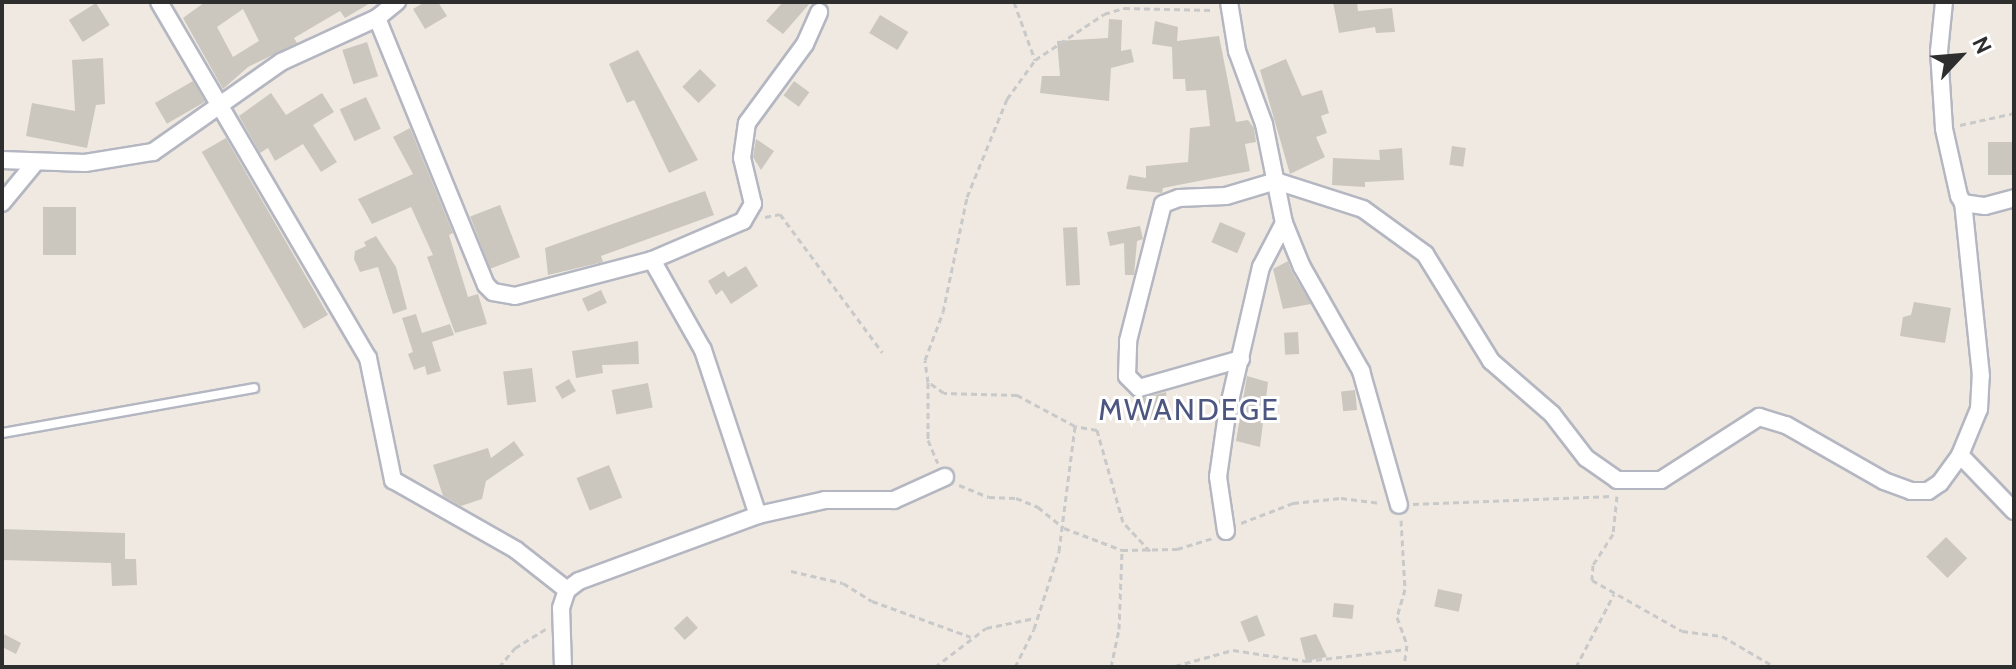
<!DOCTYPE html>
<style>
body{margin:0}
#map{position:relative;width:2016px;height:669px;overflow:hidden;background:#efe9e1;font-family:Cabin,sans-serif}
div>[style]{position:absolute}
.building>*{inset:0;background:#cbc7bf;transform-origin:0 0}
.path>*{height:3px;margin-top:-1.5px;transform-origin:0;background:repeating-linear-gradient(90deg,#c9c9c9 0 6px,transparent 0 10px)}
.roads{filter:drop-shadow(2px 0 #b4b7c1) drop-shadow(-2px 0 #b4b7c1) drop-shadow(0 2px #b4b7c1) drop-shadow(0 -2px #b4b7c1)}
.lane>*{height:8px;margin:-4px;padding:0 4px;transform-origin:4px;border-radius:4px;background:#fff}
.street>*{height:16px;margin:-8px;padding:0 8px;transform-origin:8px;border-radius:8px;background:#fff}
span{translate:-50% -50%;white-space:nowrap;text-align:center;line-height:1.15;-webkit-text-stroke:6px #fff;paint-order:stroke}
.quarter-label{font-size:30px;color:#4d5680;letter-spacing:2px}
.frame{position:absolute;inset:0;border:4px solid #2e2e2e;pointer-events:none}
.north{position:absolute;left:1920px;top:16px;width:80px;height:80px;-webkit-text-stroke:6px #fff;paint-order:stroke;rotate:64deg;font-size:22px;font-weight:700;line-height:32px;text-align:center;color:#2e2e2e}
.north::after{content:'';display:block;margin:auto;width:28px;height:36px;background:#2e2e2e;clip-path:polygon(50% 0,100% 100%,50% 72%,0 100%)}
</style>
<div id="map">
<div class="building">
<i style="clip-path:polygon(evenodd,205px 2px,372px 2px,345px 18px,340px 11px,294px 38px,297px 43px,248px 67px,223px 89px,183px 18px,205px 2px,243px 9px,259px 41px,233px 57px,217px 27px,243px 9px)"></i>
<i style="clip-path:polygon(425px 2px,438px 2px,447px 16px,425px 29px,413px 9px)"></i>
<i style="clip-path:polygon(783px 2px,811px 2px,783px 34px,766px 21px)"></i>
<i style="clip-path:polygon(1333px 2px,1357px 2px,1358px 11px,1392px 8px,1395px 32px,1376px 33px,1375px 27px,1339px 33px)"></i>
<i style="left:96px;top:3px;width:26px;height:32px;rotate:58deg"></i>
<i style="left:880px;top:15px;width:33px;height:21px;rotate:31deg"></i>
<i style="clip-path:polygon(1109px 19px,1122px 20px,1121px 51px,1131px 49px,1134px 62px,1111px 68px,1109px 101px,1040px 93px,1042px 76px,1060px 76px,1057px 41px,1108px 38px)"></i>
<i style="clip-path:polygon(1155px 21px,1178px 27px,1177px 41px,1219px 36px,1236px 122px,1248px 120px,1254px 128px,1256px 142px,1245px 144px,1250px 171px,1163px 188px,1162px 193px,1126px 189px,1129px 175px,1146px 178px,1146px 166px,1188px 162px,1190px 128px,1210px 126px,1206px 90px,1186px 91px,1185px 79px,1173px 79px,1172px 47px,1152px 44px)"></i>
<i style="left:367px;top:42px;width:36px;height:26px;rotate:72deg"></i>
<i style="clip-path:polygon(638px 50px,698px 160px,669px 173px,634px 100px,627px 103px,609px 64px)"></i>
<i style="clip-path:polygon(103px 58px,105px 104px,96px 105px,87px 148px,26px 136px,32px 103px,75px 111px,72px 60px)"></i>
<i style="clip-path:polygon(1286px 59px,1302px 96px,1322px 90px,1329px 113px,1321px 116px,1327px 133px,1316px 137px,1325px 157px,1290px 174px,1260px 70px)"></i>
<i style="left:700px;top:69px;width:23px;height:25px;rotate:45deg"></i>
<i style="left:193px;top:81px;width:24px;height:44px;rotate:60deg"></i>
<i style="left:794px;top:81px;width:19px;height:18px;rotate:36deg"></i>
<i style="clip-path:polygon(271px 93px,286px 115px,322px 93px,334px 112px,313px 125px,337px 162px,321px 172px,303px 144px,275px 161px,268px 148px,260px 153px,239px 116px)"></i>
<i style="left:366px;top:97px;width:35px;height:29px;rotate:65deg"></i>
<i style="clip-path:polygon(410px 128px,453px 233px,449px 235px,468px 297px,478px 294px,487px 324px,455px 333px,427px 257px,433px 255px,411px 207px,372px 224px,358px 199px,413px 174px,393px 137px)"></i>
<i style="left:226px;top:138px;width:204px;height:28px;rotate:60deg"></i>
<i style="clip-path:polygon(756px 139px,774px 151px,761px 170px,753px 157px)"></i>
<i style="left:2014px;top:142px;width:33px;height:26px;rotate:90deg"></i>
<i style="left:1452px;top:146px;width:14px;height:19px;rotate:8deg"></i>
<i style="clip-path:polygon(1402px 148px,1404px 180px,1365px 182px,1365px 187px,1332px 185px,1333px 158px,1380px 160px,1379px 150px)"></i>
<i style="clip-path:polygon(705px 191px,714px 215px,601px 256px,603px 262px,548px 275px,545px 248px)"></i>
<i style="left:500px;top:205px;width:56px;height:32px;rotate:69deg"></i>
<i style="left:43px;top:207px;width:33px;height:48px"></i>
<i style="left:1220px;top:222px;width:28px;height:22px;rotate:23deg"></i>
<i style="clip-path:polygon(1140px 226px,1143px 239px,1137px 241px,1134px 275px,1125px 275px,1124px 243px,1110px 246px,1107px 232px)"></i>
<i style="left:1077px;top:227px;width:58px;height:14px;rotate:87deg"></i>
<i style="clip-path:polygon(376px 236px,396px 267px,407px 309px,393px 314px,378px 267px,360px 272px,354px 259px,355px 251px,366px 246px,364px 242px)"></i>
<i style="clip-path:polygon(1288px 261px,1292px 272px,1311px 304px,1283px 309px,1273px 269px)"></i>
<i style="clip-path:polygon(746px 266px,758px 286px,731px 304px,722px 290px,716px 295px,708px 281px,724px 271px,728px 277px)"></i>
<i style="left:601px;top:290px;width:14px;height:21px;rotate:65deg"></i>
<i style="clip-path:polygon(1914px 302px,1951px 308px,1945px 343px,1900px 336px,1903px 317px,1911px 315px)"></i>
<i style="clip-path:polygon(416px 314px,422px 333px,450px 324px,454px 335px,432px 342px,441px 371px,427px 375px,425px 366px,414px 370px,408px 354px,413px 352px,402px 318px)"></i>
<i style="left:1298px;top:332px;width:22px;height:14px;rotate:87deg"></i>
<i style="clip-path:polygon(638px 341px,639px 364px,602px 365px,603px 373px,576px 378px,572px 351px)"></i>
<i style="left:532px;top:368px;width:34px;height:29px;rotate:83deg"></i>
<i style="clip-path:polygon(1247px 376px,1268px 382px,1260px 447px,1236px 441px)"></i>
<i style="left:569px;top:379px;width:14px;height:16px;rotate:60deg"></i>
<i style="left:648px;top:383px;width:25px;height:37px;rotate:79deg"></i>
<i style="left:1355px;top:390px;width:20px;height:14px;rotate:84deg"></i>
<i style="clip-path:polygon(1166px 392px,1168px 419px,1130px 421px,1140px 399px)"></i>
<i style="clip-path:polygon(514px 441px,524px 455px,486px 481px,482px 499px,461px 506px,443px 496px,433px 465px,488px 448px,491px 458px)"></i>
<i style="left:609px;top:465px;width:35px;height:35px;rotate:68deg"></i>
<i style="clip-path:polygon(2px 529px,125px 533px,125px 559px,136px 559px,137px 585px,112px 586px,111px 563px,2px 560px)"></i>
<i style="left:1946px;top:537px;width:30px;height:28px;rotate:45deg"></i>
<i style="left:1438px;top:589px;width:25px;height:18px;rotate:12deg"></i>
<i style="left:1334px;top:603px;width:20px;height:14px;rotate:6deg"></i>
<i style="left:1257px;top:615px;width:22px;height:18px;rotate:68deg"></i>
<i style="left:687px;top:616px;width:16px;height:18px;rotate:47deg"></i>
<i style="clip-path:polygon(2px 633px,21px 643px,16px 654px,2px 647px)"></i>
<i style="clip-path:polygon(1316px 634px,1327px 657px,1306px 661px,1300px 638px)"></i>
</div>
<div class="path">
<i style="left:1014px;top:2px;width:62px;rotate:70.1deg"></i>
<i style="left:1960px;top:125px;width:55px;rotate:-12.5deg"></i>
<i style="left:765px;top:217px;width:15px;rotate:-11deg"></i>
<i style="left:780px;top:214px;width:172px;rotate:53.5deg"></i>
<i style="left:928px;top:382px;width:58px;rotate:90deg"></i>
<i style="left:928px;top:440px;width:25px;rotate:67deg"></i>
<i style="left:959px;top:485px;width:32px;rotate:22deg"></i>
<i style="left:989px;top:497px;width:27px;rotate:2deg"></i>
<i style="left:1016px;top:498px;width:24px;rotate:22deg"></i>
<i style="left:1038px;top:507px;width:33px;rotate:39deg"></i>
<i style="left:1064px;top:528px;width:62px;rotate:20.8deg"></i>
<i style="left:1122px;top:550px;width:55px;rotate:-1deg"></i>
<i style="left:1177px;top:549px;width:38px;rotate:-17deg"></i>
<i style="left:1617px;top:496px;width:38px;rotate:96deg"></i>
<i style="left:1613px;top:534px;width:37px;rotate:123deg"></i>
<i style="left:1593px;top:565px;width:15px;rotate:94deg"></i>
<i style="left:1592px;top:580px;width:103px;rotate:29.5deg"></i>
<i style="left:1682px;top:631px;width:40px;rotate:7.1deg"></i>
<i style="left:1722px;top:636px;width:61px;rotate:30.3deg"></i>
<i style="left:1413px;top:504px;width:200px;rotate:-2.3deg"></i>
<i style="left:1401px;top:520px;width:69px;rotate:86.7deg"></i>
<i style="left:1405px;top:589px;width:29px;rotate:106deg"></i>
<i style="left:1397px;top:617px;width:30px;rotate:70deg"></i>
<i style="left:1407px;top:645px;width:22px;rotate:98deg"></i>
<i style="left:1241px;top:523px;width:56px;rotate:-21deg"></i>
<i style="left:1293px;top:503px;width:48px;rotate:-5.9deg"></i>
<i style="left:1341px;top:498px;width:40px;rotate:7.1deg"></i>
<i style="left:1150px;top:551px;width:40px;rotate:-133deg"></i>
<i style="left:1123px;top:522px;width:96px;rotate:-105.8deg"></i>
<i style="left:1097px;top:430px;width:22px;rotate:-170deg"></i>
<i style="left:1075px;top:426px;width:66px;rotate:-151.9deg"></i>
<i style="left:1017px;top:395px;width:73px;rotate:-178.4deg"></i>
<i style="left:944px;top:393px;width:19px;rotate:-145deg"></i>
<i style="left:928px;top:382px;width:22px;rotate:-98deg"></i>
<i style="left:925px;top:360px;width:51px;rotate:-69.4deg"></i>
<i style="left:943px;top:312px;width:117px;rotate:-78.2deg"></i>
<i style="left:967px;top:197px;width:106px;rotate:-67.8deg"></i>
<i style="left:1007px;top:99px;width:48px;rotate:-54.3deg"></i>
<i style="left:1035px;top:60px;width:83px;rotate:-33.7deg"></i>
<i style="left:1104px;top:14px;width:21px;rotate:-17deg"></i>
<i style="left:1124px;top:8px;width:89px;rotate:1.3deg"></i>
<i style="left:791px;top:571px;width:53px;rotate:13deg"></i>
<i style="left:843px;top:583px;width:34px;rotate:32deg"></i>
<i style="left:872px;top:601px;width:105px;rotate:20deg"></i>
<i style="left:499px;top:667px;width:25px;rotate:-50deg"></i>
<i style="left:515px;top:648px;width:36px;rotate:-32deg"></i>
<i style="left:935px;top:667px;width:64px;rotate:-37.4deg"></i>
<i style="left:986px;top:628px;width:50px;rotate:-11.5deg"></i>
<i style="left:1015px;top:667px;width:42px;rotate:-63.4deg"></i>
<i style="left:1034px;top:629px;width:82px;rotate:-72.2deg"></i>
<i style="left:1059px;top:551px;width:126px;rotate:-82.7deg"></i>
<i style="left:1111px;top:667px;width:39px;rotate:-78deg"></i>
<i style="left:1119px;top:629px;width:77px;rotate:-87.8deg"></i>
<i style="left:1146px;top:667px;width:29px;rotate:-2deg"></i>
<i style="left:1175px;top:666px;width:60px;rotate:-15.4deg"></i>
<i style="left:1233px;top:650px;width:74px;rotate:8.6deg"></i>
<i style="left:1306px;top:661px;width:102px;rotate:-6.8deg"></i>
<i style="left:1576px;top:667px;width:82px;rotate:-62.5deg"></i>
</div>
<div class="roads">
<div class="lane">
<i style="left:2px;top:433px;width:256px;rotate:-10.1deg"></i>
</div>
<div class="street">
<i style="left:159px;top:2px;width:413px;rotate:59.6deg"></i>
<i style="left:368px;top:358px;width:125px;rotate:78.4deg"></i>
<i style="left:393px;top:480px;width:142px;rotate:29.6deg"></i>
<i style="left:516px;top:550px;width:65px;rotate:38.1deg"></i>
<i style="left:1229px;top:2px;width:50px;rotate:80.7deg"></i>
<i style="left:1237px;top:51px;width:78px;rotate:69.7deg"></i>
<i style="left:1264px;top:124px;width:101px;rotate:78.6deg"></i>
<i style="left:1284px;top:223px;width:48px;rotate:67.8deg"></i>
<i style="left:1302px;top:267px;width:120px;rotate:60.4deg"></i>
<i style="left:1361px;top:371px;width:139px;rotate:74.2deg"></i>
<i style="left:1944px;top:2px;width:49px;rotate:95.8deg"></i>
<i style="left:1939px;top:51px;width:78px;rotate:86.3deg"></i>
<i style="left:1944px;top:129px;width:69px;rotate:77.4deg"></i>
<i style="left:1959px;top:196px;width:8px;rotate:60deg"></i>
<i style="left:1963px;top:203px;width:22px;rotate:8deg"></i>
<i style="left:1985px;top:206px;width:30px;rotate:-15deg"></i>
<i style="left:377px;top:18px;width:288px;rotate:67.8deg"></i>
<i style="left:486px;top:285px;width:10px;rotate:45deg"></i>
<i style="left:493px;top:292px;width:22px;rotate:10deg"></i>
<i style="left:515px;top:296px;width:142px;rotate:-14.7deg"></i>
<i style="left:652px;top:260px;width:99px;rotate:-23.2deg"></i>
<i style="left:743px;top:221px;width:20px;rotate:-60deg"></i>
<i style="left:753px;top:204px;width:47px;rotate:-103.4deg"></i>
<i style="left:742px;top:158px;width:35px;rotate:-82deg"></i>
<i style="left:747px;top:123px;width:98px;rotate:-53.7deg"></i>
<i style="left:805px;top:44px;width:35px;rotate:-66deg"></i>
<i style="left:2px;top:160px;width:83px;rotate:2.1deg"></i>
<i style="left:85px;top:163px;width:69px;rotate:-9.2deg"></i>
<i style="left:153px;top:152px;width:156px;rotate:-35.1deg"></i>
<i style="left:281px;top:62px;width:106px;rotate:-24.6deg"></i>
<i style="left:377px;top:18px;width:26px;rotate:-39deg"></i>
<i style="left:2px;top:203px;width:52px;rotate:-50.5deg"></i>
<i style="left:652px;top:260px;width:103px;rotate:60.5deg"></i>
<i style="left:703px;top:350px;width:174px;rotate:71.6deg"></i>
<i style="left:1241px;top:359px;width:106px;rotate:164.1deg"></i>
<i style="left:1139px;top:388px;width:17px;rotate:-135deg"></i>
<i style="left:1127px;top:376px;width:35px;rotate:-88deg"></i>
<i style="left:1128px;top:341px;width:141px;rotate:-75.7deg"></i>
<i style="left:1163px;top:204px;width:17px;rotate:-21deg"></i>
<i style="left:1179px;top:198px;width:47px;rotate:-2.4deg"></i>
<i style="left:1226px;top:196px;width:52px;rotate:-16.7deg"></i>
<i style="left:1276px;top:181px;width:91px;rotate:17.8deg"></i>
<i style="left:1363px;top:209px;width:77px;rotate:36deg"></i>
<i style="left:1425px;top:254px;width:126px;rotate:58.3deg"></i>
<i style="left:1491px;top:361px;width:81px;rotate:41deg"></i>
<i style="left:1552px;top:414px;width:56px;rotate:52.3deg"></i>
<i style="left:1586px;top:458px;width:38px;rotate:35deg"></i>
<i style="left:1617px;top:480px;width:44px"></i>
<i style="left:1661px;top:480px;width:117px;rotate:-32.7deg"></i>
<i style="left:1759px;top:417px;width:28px;rotate:17deg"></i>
<i style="left:1786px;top:425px;width:113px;rotate:29.7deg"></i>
<i style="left:1884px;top:481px;width:29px;rotate:20deg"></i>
<i style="left:1911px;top:491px;width:17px"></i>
<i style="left:1928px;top:491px;width:14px;rotate:-34deg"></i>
<i style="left:1940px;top:483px;width:34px;rotate:-54deg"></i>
<i style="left:1960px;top:455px;width:50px;rotate:-67.6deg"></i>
<i style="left:1979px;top:409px;width:33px;rotate:-87deg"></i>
<i style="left:1981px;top:376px;width:174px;rotate:-95.9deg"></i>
<i style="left:1960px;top:455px;width:78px;rotate:46deg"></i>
<i style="left:1226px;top:531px;width:55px;rotate:-98.4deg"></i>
<i style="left:1218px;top:477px;width:64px;rotate:-81.9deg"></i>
<i style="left:1227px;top:414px;width:151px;rotate:-77deg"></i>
<i style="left:1261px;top:267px;width:50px;rotate:-62.4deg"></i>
<i style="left:563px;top:667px;width:59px;rotate:-91.9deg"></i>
<i style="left:561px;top:608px;width:19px;rotate:-72deg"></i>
<i style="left:567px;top:590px;width:15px;rotate:-37deg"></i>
<i style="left:579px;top:581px;width:191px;rotate:-20.2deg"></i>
<i style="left:758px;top:515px;width:69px;rotate:-12.6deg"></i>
<i style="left:825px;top:500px;width:69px"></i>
<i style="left:894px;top:500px;width:56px;rotate:-24.3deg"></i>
</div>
</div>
<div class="quarter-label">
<span style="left:1189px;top:410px">MWANDEGE</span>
</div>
<div class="frame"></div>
<div class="north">N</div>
</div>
